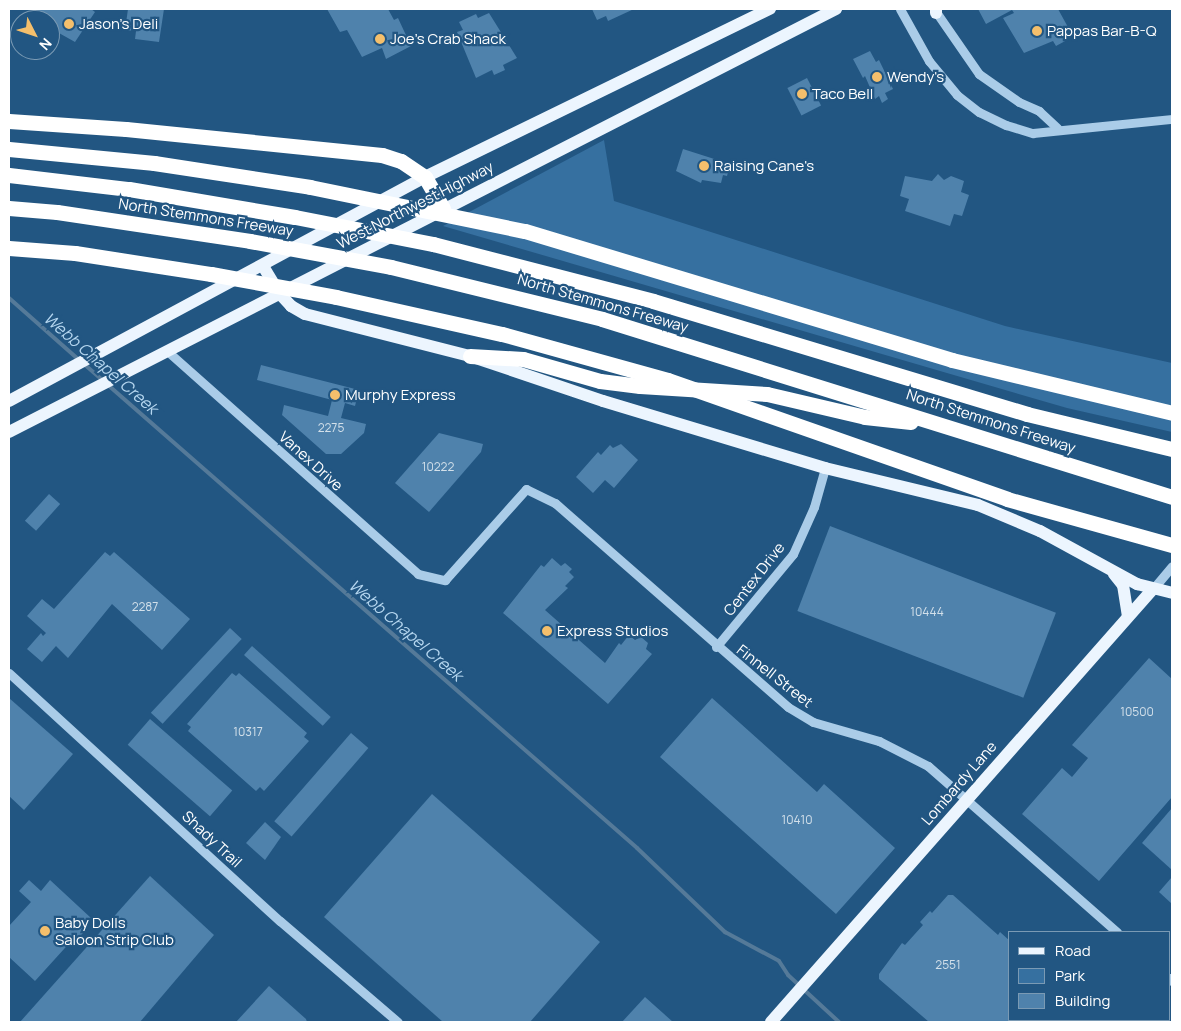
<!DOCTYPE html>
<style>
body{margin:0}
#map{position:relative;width:1181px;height:1031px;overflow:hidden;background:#225682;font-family:Manrope,sans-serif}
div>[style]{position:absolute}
.green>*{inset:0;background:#3670a0}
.stream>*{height:4px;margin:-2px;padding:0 2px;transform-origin:2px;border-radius:2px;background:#557a99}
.building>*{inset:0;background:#4f82ac;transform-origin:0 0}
.minor>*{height:9px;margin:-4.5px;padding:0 4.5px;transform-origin:4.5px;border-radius:4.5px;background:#aacce8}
.major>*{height:12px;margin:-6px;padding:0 6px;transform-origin:6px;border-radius:6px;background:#ecf5fe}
.highway>*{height:15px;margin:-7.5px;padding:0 7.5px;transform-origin:7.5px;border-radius:7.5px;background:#fff}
.highway-bridge>*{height:15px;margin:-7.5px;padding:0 7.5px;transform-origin:7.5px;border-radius:7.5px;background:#fff}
.dots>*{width:14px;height:14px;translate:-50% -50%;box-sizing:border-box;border:2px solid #225682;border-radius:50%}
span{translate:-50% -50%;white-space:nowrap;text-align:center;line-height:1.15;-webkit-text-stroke:4.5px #225682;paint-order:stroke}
.number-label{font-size:12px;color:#d3e0ea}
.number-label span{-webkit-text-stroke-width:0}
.poi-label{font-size:15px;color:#fff}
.left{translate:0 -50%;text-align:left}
.street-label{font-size:15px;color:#fff}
.water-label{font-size:16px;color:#b5d6ef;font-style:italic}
.frame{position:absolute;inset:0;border:10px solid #fff;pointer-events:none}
.legend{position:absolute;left:1008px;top:931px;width:162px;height:90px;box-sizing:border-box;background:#225682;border:1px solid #7a9ab4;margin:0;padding:6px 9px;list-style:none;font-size:15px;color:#fff}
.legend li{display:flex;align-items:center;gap:10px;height:25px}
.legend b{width:25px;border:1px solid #7a9ab4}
.north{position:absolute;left:10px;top:10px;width:50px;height:50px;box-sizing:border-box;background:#225682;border:1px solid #7a9ab4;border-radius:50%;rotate:131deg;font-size:14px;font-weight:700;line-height:20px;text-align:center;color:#fff}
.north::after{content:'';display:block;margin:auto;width:18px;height:22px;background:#f4bf6c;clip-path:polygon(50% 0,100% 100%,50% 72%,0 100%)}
</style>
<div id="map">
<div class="green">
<i style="clip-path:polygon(604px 140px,614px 201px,1005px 326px,1172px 363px,1172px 432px,1067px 408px,443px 226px)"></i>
</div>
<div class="stream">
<i style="left:9px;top:298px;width:94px;rotate:41.5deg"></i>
<i style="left:84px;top:364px;width:735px;rotate:41.19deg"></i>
<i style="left:637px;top:848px;width:122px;rotate:43.7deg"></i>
<i style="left:725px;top:932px;width:61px;rotate:28.2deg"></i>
<i style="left:779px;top:961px;width:17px;rotate:57deg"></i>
<i style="left:788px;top:975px;width:69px;rotate:42.7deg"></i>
</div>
<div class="building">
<i style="clip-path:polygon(34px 9px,91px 9px,95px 12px,75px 42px,50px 28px,50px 20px,35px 16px)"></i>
<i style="clip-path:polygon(128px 9px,164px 9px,159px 42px,135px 39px,136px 31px,125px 30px)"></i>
<i style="clip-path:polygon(327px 9px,388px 9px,394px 20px,398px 18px,411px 46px,386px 59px,382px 48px,362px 57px,347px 30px,340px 32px)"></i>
<i style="clip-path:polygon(592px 9px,634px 9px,608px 21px,606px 16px,597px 20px)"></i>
<i style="clip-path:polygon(978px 9px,1058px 9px,1069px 29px,1063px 32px,1067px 40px,1056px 46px,1053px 41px,1024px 53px,1003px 18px,1014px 13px,1012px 10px,986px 24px)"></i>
<i style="clip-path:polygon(489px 13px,517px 58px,503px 65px,505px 70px,494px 75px,492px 70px,476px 78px,457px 32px,463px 30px,459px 22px,476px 14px,478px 18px)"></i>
<i style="clip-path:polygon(870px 51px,876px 62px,879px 60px,893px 89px,885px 93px,888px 99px,882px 103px,879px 96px,875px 99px,865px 76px,863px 78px,853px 59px)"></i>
<i style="left:807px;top:78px;width:31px;height:22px;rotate:63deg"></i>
<i style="clip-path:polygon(683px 149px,730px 164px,727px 176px,723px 175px,721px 183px,702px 180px,701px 183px,676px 171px)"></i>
<i style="clip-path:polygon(938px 174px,944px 180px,951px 176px,964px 181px,961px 192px,969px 195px,962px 216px,954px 214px,950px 226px,905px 211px,909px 199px,900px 196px,905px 176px,932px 181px)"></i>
<i style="clip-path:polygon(261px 365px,359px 390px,355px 406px,345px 403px,341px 418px,366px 424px,364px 433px,341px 454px,326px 454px,282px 415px,284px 405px,328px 416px,332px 400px,257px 380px)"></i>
<i style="clip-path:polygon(439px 433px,483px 444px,481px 452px,429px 512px,395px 483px)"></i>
<i style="clip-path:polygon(621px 444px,638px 460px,614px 488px,605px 480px,593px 493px,576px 477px,598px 452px,601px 455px,610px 445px,613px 448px)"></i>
<i style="left:49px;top:494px;width:15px;height:36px;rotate:42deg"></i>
<i style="left:830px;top:526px;width:242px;height:91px;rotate:21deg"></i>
<i style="clip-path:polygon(105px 552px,110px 556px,114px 552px,190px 619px,162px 650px,112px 604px,68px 658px,56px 646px,42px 662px,27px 649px,41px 633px,43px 636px,46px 633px,27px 616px,42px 599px,54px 609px)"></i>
<i style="clip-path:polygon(552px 558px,561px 566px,565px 563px,572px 569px,569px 572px,574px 577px,565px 586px,568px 588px,545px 610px,605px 663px,619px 643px,621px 645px,629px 635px,635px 640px,641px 637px,648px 643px,646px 649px,652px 654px,608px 704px,503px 613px,541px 565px,544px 567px)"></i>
<i style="left:230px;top:628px;width:16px;height:116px;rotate:43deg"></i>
<i style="left:252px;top:646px;width:106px;height:12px;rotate:42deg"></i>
<i style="clip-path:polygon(1149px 658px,1172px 679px,1172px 797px,1099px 881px,1022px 814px,1062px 768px,1072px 777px,1088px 758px,1072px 745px)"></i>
<i style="clip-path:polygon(232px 673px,236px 676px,239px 673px,307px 733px,304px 737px,309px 741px,264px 791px,260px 787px,256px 791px,188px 731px,191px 727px,187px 724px)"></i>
<i style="clip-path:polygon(9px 698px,73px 754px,24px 810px,9px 796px)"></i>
<i style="clip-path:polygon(712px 698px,817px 792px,824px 784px,895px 848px,836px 914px,660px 757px)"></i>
<i style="left:150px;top:719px;width:109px;height:34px;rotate:41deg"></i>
<i style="left:351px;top:733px;width:23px;height:117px;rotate:41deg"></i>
<i style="clip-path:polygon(432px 794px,600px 942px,530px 1022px,443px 1022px,324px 917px)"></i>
<i style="clip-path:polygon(1172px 808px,1172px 870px,1142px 843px)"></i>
<i style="clip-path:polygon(265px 822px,281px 837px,265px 860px,246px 843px)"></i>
<i style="clip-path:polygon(150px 876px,214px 935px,140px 1022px,20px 1022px)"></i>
<i style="clip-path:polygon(1172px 877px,1172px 904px,1159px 892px)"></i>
<i style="clip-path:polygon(29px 880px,41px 891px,50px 880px,91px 918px,81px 930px,84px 932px,76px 940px,74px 938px,35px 981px,9px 957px,9px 926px,31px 902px,19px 891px)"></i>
<i style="clip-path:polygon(948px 895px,953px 895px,998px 935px,1000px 932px,1010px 941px,1010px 1020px,1098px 1022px,929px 1022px,879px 979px,879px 974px,902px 943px,905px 945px,923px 925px,920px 922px,930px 911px,932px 913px)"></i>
<i style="clip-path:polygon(269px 986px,306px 1019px,307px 1022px,236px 1022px)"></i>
<i style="clip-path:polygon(645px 997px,673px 1022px,622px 1022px)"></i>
</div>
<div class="minor">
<i style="left:900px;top:9px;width:60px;rotate:60.9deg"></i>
<i style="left:929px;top:61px;width:44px;rotate:50.5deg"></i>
<i style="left:957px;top:95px;width:28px;rotate:38deg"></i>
<i style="left:979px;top:112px;width:30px;rotate:26deg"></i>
<i style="left:1006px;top:125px;width:28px;rotate:17deg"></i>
<i style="left:1033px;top:133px;width:140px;rotate:-5.8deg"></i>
<i style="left:934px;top:9px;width:79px;rotate:55.3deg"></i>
<i style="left:979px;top:74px;width:49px;rotate:35deg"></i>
<i style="left:1019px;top:102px;width:22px;rotate:24deg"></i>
<i style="left:1039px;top:111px;width:25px;rotate:43deg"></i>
<i style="left:166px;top:350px;width:337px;rotate:41.6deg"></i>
<i style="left:418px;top:574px;width:28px;rotate:13deg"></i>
<i style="left:445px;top:580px;width:122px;rotate:-48.3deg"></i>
<i style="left:526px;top:489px;width:32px;rotate:26deg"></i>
<i style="left:555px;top:503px;width:310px;rotate:41.2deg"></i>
<i style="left:788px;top:707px;width:29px;rotate:31deg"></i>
<i style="left:813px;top:722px;width:69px;rotate:16.1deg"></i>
<i style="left:879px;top:741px;width:55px;rotate:27deg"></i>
<i style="left:928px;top:766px;width:252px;rotate:41.3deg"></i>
<i style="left:1152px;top:590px;width:31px;rotate:-50deg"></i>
<i style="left:716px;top:647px;width:121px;rotate:-50.4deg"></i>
<i style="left:793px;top:554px;width:51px;rotate:-65.9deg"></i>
<i style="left:814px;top:507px;width:41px;rotate:-74.2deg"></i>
<i style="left:9px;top:673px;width:367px;rotate:42.5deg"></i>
<i style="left:280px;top:921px;width:155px;rotate:40.6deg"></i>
<i style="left:1170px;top:978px;width:4px;rotate:56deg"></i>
</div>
<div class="major">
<i style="left:936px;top:13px;width:4px;rotate:-90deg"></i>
<i style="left:263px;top:266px;width:31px;rotate:59deg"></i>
<i style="left:279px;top:293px;width:18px;rotate:47deg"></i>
<i style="left:291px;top:306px;width:16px;rotate:30deg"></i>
<i style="left:305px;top:314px;width:170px;rotate:14.3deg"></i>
<i style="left:470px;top:356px;width:140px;rotate:18.7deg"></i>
<i style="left:603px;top:401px;width:232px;rotate:16.8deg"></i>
<i style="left:825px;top:468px;width:157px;rotate:13.6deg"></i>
<i style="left:978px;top:505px;width:67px;rotate:22.8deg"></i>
<i style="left:1040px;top:531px;width:111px;rotate:28.7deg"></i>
<i style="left:1137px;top:584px;width:36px;rotate:14deg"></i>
<i style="left:9px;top:401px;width:472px;rotate:-28.3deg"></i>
<i style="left:425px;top:177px;width:384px;rotate:-26deg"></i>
<i style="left:9px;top:432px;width:929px;rotate:-27.09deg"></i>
<i style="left:1114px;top:574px;width:14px;rotate:51deg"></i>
<i style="left:1123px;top:585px;width:31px;rotate:81deg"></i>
<i style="left:771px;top:1022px;width:576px;rotate:-48.59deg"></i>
</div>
<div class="highway">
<i style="left:9px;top:121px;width:117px;rotate:3.9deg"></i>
<i style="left:126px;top:129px;width:257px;rotate:5.8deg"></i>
<i style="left:382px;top:155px;width:20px;rotate:18deg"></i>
<i style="left:401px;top:161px;width:29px;rotate:34deg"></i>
<i style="left:425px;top:177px;width:36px;rotate:60deg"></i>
<i style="left:9px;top:149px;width:146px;rotate:5.5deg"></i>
<i style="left:154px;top:163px;width:158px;rotate:8.7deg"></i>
<i style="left:9px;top:175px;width:121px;rotate:6.7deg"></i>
<i style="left:129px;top:189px;width:168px;rotate:9.6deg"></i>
<i style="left:9px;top:208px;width:48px;rotate:4.8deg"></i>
<i style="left:57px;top:212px;width:195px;rotate:8.5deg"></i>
<i style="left:433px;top:244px;width:227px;rotate:14.5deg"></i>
<i style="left:653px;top:301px;width:391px;rotate:16.8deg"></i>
<i style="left:1027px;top:414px;width:149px;rotate:13.6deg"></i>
<i style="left:391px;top:267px;width:217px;rotate:13.8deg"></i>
<i style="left:602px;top:319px;width:597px;rotate:17.34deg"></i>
<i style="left:470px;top:356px;width:53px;rotate:3.2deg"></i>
<i style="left:523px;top:359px;width:80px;rotate:15.9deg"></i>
<i style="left:600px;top:381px;width:40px;rotate:7.1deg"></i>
<i style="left:640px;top:386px;width:127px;rotate:3.6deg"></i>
<i style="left:767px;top:394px;width:101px;rotate:13.2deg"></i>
<i style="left:865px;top:417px;width:46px;rotate:6.2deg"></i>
</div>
<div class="highway-bridge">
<i style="left:310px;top:187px;width:219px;rotate:11.6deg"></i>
<i style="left:525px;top:231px;width:446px;rotate:16.8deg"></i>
<i style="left:952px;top:360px;width:226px;rotate:13.5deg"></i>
<i style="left:295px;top:217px;width:141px;rotate:11.1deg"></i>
<i style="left:250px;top:241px;width:143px;rotate:10.4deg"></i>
<i style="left:9px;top:248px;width:66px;rotate:4.3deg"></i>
<i style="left:75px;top:253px;width:138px;rotate:8.8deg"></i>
<i style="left:211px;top:274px;width:127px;rotate:10.4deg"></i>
<i style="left:336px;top:297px;width:170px;rotate:12.6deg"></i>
<i style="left:502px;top:334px;width:172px;rotate:15.5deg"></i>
<i style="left:668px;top:380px;width:359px;rotate:19.3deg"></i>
<i style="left:1007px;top:499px;width:171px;rotate:15.6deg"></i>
</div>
<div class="dots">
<i style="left:69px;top:24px;background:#f4bf6c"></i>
<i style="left:1037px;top:31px;background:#f4bf6c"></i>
<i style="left:380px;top:39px;background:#f4bf6c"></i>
<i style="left:877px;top:77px;background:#f4bf6c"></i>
<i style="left:802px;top:94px;background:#f4bf6c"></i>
<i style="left:704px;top:166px;background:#f4bf6c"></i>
<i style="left:335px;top:395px;background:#f4bf6c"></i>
<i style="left:547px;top:631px;background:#f4bf6c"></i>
<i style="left:45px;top:931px;background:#f4bf6c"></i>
</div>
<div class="number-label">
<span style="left:331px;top:428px">2275</span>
<span style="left:438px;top:467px">10222</span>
<span style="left:145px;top:607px">2287</span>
<span style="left:927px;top:612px">10444</span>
<span style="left:1137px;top:712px">10500</span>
<span style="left:248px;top:732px">10317</span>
<span style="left:797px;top:820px">10410</span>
<span style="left:948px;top:965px">2551</span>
</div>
<div class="poi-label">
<span class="left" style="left:79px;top:24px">Jason's Deli</span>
<span class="left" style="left:1047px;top:31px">Pappas Bar-B-Q</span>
<span class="left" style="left:390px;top:39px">Joe's Crab Shack</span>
<span class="left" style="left:887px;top:77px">Wendy's</span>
<span class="left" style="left:812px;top:94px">Taco Bell</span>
<span class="left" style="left:714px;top:166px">Raising Cane's</span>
<span class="left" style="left:345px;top:395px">Murphy Express</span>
<span class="left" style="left:557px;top:631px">Express Studios</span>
<span class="left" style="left:55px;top:931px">Baby Dolls<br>Saloon Strip Club</span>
</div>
<div class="street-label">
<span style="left:415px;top:205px;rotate:-27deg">West Northwest Highway</span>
<span style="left:206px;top:217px;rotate:9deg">North Stemmons Freeway</span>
<span style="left:603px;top:303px;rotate:16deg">North Stemmons Freeway</span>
<span style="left:991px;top:421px;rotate:18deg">North Stemmons Freeway</span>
<span style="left:311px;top:461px;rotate:42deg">Vanex Drive</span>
<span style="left:754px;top:579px;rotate:-52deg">Centex Drive</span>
<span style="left:775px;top:676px;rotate:38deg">Finnell Street</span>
<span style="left:959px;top:783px;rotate:-49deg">Lombardy Lane</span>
<span style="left:212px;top:839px;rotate:43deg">Shady Trail</span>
</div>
<div class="water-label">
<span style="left:101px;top:363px;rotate:41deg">Webb Chapel Creek</span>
<span style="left:406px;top:630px;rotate:41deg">Webb Chapel Creek</span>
</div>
<div class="frame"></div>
<ul class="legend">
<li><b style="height:6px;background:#ecf5fe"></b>Road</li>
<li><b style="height:14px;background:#3670a0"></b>Park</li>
<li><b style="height:14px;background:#4f82ac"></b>Building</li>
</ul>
<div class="north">N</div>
</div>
